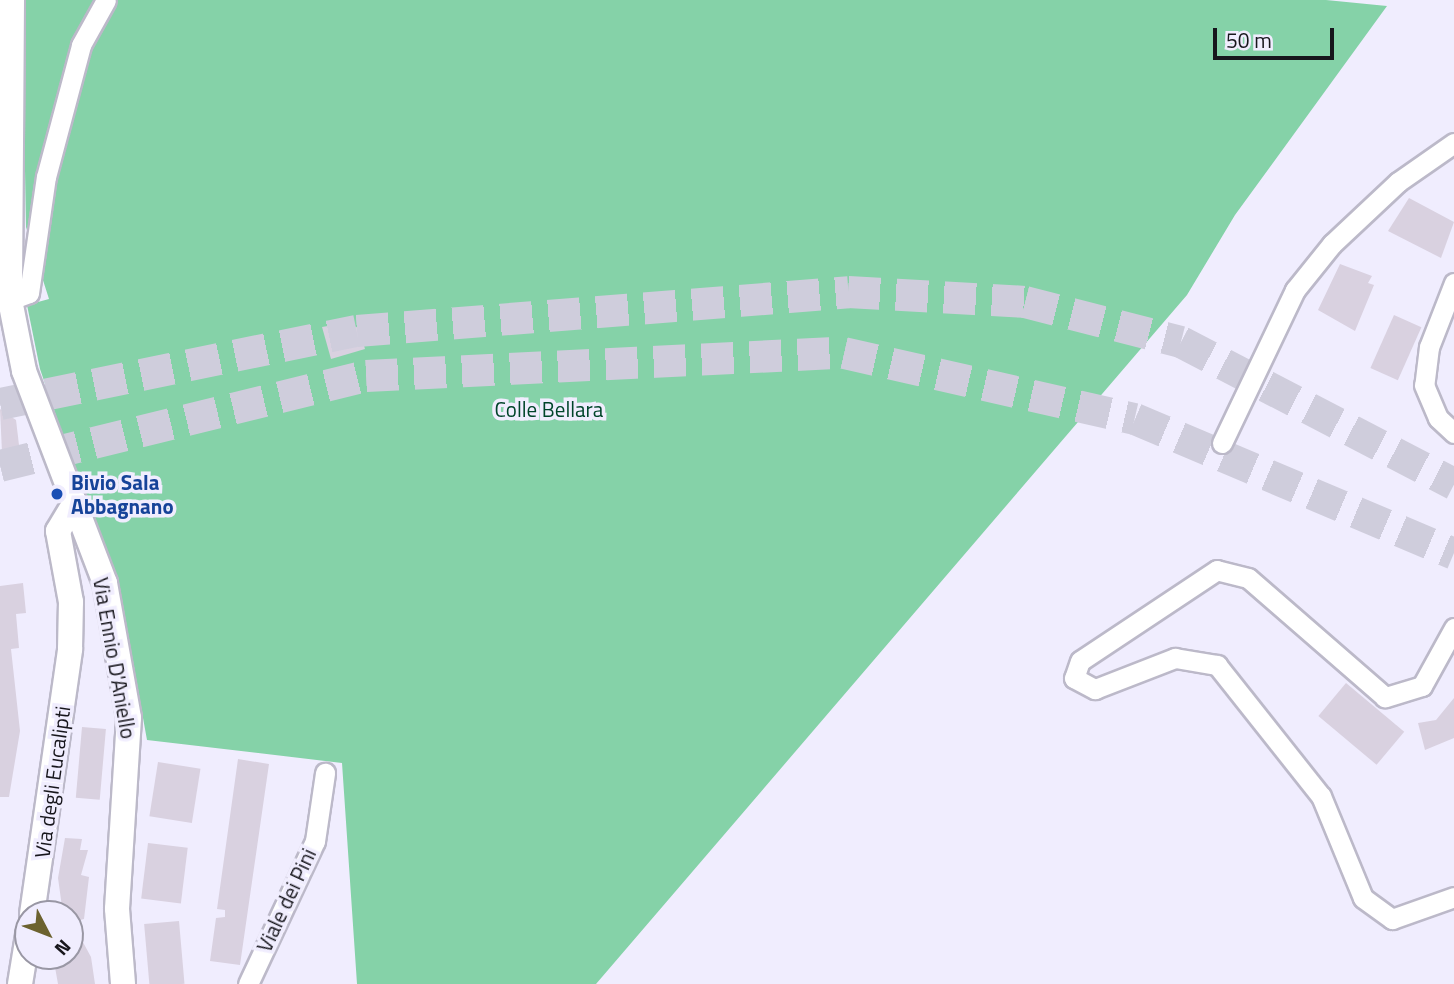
<!DOCTYPE html>
<style>
body{margin:0}
#map{position:relative;width:1454px;height:984px;overflow:hidden;background:#f0edfe;font-family:"Titillium Web",sans-serif}
div>[style]{position:absolute}
.green>*{inset:0;background:#85d2a8}
.building>*{inset:0;background:#d9d1e0;transform-origin:0 0}
.trunk-tunnel>*{height:32px;margin-top:-16px;transform-origin:0;background:repeating-linear-gradient(90deg,#cfcddc 0 32px,transparent 0 48px)}
.roads{filter:drop-shadow(2px 0 #bcb9c9) drop-shadow(-2px 0 #bcb9c9) drop-shadow(0 2px #bcb9c9) drop-shadow(0 -2px #bcb9c9)}
.minor>*{height:19px;margin:-9.5px;padding:0 9.5px;transform-origin:9.5px;border-radius:9.5px;background:#fff}
.tertiary>*{height:24px;margin:-12px;padding:0 12px;transform-origin:12px;border-radius:12px;background:#fff}
.dots>*{width:19px;height:19px;translate:-50% -50%;box-sizing:border-box;border:4px solid #f0edfe;border-radius:50%}
span{translate:-50% -50%;white-space:nowrap;text-align:center;line-height:1.15;-webkit-text-stroke:7px #f0edfe;paint-order:stroke}
.park-label{font-size:21px;color:#00452a}
.transit-label{font-size:21px;color:#164399;font-weight:700}
.left{translate:0 -50%;text-align:left}
.street-label{font-size:21px;color:#17161c}
.north{position:absolute;left:14px;top:900px;width:70px;height:70px;box-sizing:border-box;background:#f0edfe;border:2px solid #9997a4;border-radius:50%;rotate:132deg;font-size:19px;font-weight:700;line-height:28px;text-align:center;color:#17161c}
.north::after{content:'';display:block;margin:auto;width:24px;height:32px;background:#6c622f;clip-path:polygon(50% 0,100% 100%,50% 72%,0 100%)}
.scale{position:absolute;left:1213px;top:28px;width:121px;height:32px;box-sizing:border-box;border:4px solid #17161c;border-top:0;padding-left:9px;font-size:21px;line-height:24px;white-space:nowrap;color:#17161c;-webkit-text-stroke:5px #f0edfe;paint-order:stroke}
</style>
<div id="map">
<div class="green">
<i style="clip-path:polygon(22px 0,1326px 0,1387px 6px,1235px 215px,1187px 295px,596px 984px,357px 984px,342px 763px,147px 740px,124px 613px,40px 369px,27px 305px,49px 299px,26px 227px)"></i>
</div>
<div class="building">
<i style="clip-path:polygon(1409px 198px,1454px 222px,1441px 258px,1388px 231px)"></i>
<i style="clip-path:polygon(1340px 264px,1372px 276px,1368px 283px,1374px 285px,1355px 331px,1318px 310px)"></i>
<i style="left:1394px;top:315px;width:30px;height:58px;rotate:24deg"></i>
<i style="clip-path:polygon(345px 323px,359px 328px,365px 349px,331px 359px,322px 327px)"></i>
<i style="clip-path:polygon(0 409px,16px 420px,22px 470px,3px 474px)"></i>
<i style="clip-path:polygon(23px 583px,26px 613px,16px 614px,19px 648px,11px 649px,20px 731px,9px 797px,0 797px,0 586px)"></i>
<i style="left:1346px;top:683px;width:76px;height:43px;rotate:40deg"></i>
<i style="clip-path:polygon(1454px 698px,1454px 738px,1425px 750px,1418px 723px,1436px 720px)"></i>
<i style="left:82px;top:727px;width:24px;height:71px;rotate:5deg"></i>
<i style="clip-path:polygon(238px 759px,269px 764px,240px 965px,210px 961px,216px 918px,225px 917px,225px 910px,217px 909px)"></i>
<i style="left:158px;top:762px;width:43px;height:55px;rotate:9deg"></i>
<i style="clip-path:polygon(65px 838px,82px 839px,80px 850px,88px 850px,81px 875px,89px 877px,84px 919px,72px 922px,91px 957px,95px 984px,58px 984px,53px 956px,70px 956px,70px 914px,63px 914px,58px 878px)"></i>
<i style="left:148px;top:843px;width:40px;height:56px;rotate:7deg"></i>
<i style="left:179px;top:921px;width:63px;height:35px;rotate:85deg"></i>
</div>
<div class="trunk-tunnel">
<i style="left:0;top:404px;width:364px;rotate:-11.6deg"></i>
<i style="left:357px;top:331px;width:493px;rotate:-4.5deg"></i>
<i style="left:848px;top:292px;width:177px;rotate:3.2deg"></i>
<i style="left:1025px;top:302px;width:161px;rotate:14.4deg"></i>
<i style="left:1181px;top:342px;width:308px;rotate:27.5deg"></i>
<i style="left:0;top:466px;width:377px;rotate:-13.8deg"></i>
<i style="left:366px;top:376px;width:479px;rotate:-2.8deg"></i>
<i style="left:844px;top:353px;width:298px;rotate:12.8deg"></i>
<i style="left:1135px;top:419px;width:346px;rotate:22.9deg"></i>
</div>
<div class="roads">
<div class="minor">
<i style="left:1454px;top:283px;width:69px;rotate:111.3deg"></i>
<i style="left:1429px;top:347px;width:38px;rotate:97deg"></i>
<i style="left:1424px;top:385px;width:36px;rotate:67deg"></i>
<i style="left:1438px;top:418px;width:22px;rotate:43deg"></i>
<i style="left:10px;top:300px;width:20px;rotate:-20deg"></i>
<i style="left:29px;top:293px;width:117px;rotate:-81.7deg"></i>
<i style="left:46px;top:177px;width:137px;rotate:-75.1deg"></i>
<i style="left:81px;top:45px;width:51px;rotate:-60.9deg"></i>
<i style="left:1222px;top:443px;width:170px;rotate:-64.5deg"></i>
<i style="left:1295px;top:290px;width:59px;rotate:-51.2deg"></i>
<i style="left:1332px;top:244px;width:91px;rotate:-43.2deg"></i>
<i style="left:1398px;top:182px;width:68px;rotate:-34.9deg"></i>
<i style="left:1454px;top:628px;width:66px;rotate:118.9deg"></i>
<i style="left:1422px;top:686px;width:39px;rotate:163deg"></i>
<i style="left:1385px;top:697px;width:181px;rotate:-139deg"></i>
<i style="left:1248px;top:578px;width:32px;rotate:-166deg"></i>
<i style="left:1217px;top:570px;width:164px;rotate:146.4deg"></i>
<i style="left:1080px;top:661px;width:18px;rotate:109deg"></i>
<i style="left:1074px;top:678px;width:24px;rotate:28deg"></i>
<i style="left:1095px;top:689px;width:86px;rotate:-21.2deg"></i>
<i style="left:1175px;top:658px;width:43px;rotate:9.5deg"></i>
<i style="left:1217px;top:665px;width:167px;rotate:51.6deg"></i>
<i style="left:1321px;top:796px;width:110px;rotate:67.6deg"></i>
<i style="left:1363px;top:898px;width:36px;rotate:36deg"></i>
<i style="left:1392px;top:919px;width:66px;rotate:-19.5deg"></i>
<i style="left:248px;top:984px;width:158px;rotate:-64.9deg"></i>
<i style="left:315px;top:841px;width:69px;rotate:-81.6deg"></i>
</div>
<div class="tertiary">
<i style="left:12px;top:0;width:300px;rotate:90.4deg"></i>
<i style="left:10px;top:300px;width:72px;rotate:78.8deg"></i>
<i style="left:24px;top:371px;width:227px;rotate:69.1deg"></i>
<i style="left:105px;top:583px;width:137px;rotate:79.9deg"></i>
<i style="left:129px;top:718px;width:191px;rotate:93.6deg"></i>
<i style="left:117px;top:909px;width:75px;rotate:85.4deg"></i>
<i style="left:32px;top:914px;width:268px;rotate:-81.8deg"></i>
<i style="left:70px;top:649px;width:47px;rotate:-88.8deg"></i>
<i style="left:71px;top:602px;width:72px;rotate:-100.4deg"></i>
<i style="left:58px;top:531px;width:33px;rotate:-59deg"></i>
<i style="left:20px;top:984px;width:50px;rotate:-80.7deg"></i>
</div>
</div>
<div class="dots">
<i style="left:57px;top:494px;background:#1a4fb4"></i>
</div>
<div class="park-label">
<span style="left:549px;top:409px">Colle Bellara</span>
</div>
<div class="transit-label">
<span class="left" style="left:71px;top:494px">Bivio Sala<br>Abbagnano</span>
</div>
<div class="street-label">
<span style="left:115px;top:658px;rotate:80deg">Via Ennio D'Aniello</span>
<span style="left:52px;top:782px;rotate:-82deg">Via degli Eucalipti</span>
<span style="left:286px;top:900px;rotate:-65deg">Viale dei Pini</span>
</div>
<div class="north">N</div>
<div class="scale">50 m</div>
</div>
